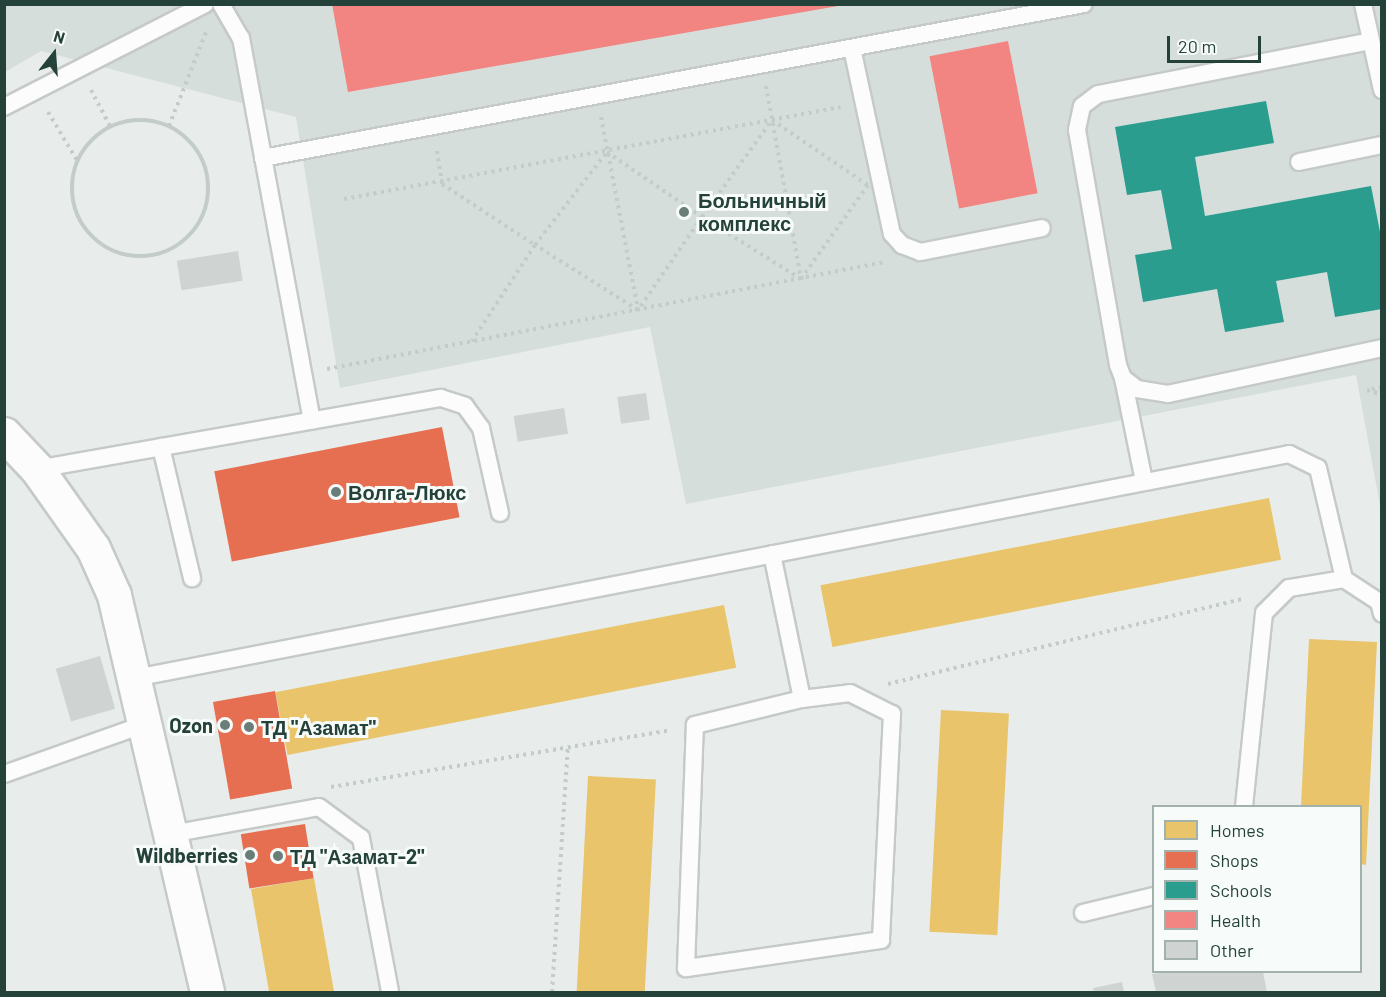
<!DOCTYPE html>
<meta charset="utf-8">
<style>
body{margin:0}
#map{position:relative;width:1386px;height:997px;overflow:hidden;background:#e8edeb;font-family:Barlow,sans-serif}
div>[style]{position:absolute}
.built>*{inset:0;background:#d6dedb}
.homes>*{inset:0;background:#e9c46a;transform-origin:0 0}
.shops>*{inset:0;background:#e76f51;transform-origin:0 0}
.schools>*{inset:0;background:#2a9d8f}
.health>*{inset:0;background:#f28482;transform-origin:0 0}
.building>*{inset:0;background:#cfd4d2;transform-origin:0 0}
.path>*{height:4px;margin-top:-2px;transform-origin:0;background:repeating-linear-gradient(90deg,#c3ccca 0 3px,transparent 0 7.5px)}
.path>.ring{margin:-2px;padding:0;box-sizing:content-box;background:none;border:4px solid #c3ccca;border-radius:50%}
.roads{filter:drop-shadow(2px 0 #c5cac8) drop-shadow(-2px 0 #c5cac8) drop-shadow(0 2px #c5cac8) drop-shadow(0 -2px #c5cac8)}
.lane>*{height:16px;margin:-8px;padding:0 8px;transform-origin:8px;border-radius:8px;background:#fcfcfc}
.street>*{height:33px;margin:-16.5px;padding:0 16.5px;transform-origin:16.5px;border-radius:16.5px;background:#fcfcfc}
.dots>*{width:16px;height:16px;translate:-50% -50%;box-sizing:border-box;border:3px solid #f7fbf9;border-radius:50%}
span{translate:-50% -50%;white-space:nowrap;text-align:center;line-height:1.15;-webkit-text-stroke:6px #f7fbf9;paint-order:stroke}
.poi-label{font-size:20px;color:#24423a;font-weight:700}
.left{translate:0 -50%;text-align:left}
.right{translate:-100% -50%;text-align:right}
.frame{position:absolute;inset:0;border:6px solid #24423a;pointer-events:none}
.legend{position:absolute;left:1152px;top:805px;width:210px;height:168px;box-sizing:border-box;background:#f7fbf9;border:2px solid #a3b1ad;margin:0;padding:8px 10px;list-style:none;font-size:18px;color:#24423a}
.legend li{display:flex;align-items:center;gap:12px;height:30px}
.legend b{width:30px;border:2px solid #a3b1ad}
.north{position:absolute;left:24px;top:24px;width:60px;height:60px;-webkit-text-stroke:4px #f7fbf9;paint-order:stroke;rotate:17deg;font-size:16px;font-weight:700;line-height:24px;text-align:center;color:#24423a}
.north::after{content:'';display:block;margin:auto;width:21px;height:27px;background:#24423a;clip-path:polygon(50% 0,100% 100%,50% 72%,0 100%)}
.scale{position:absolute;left:1167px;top:36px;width:94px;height:27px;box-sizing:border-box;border:3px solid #24423a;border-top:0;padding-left:8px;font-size:18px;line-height:21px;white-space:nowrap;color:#24423a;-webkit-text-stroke:4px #f7fbf9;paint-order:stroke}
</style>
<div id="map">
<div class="built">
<i style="clip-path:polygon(4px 5px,1381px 5px,1381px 511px,1356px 375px,686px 504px,650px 327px,340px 388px,296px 117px,41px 51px,5px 72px)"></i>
</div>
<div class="homes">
<i style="left:1269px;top:498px;width:63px;height:457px;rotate:79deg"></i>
<i style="left:724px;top:605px;width:64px;height:457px;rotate:79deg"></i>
<i style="clip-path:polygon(1309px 639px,1377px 642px,1366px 865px,1360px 864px,1360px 806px,1301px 806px)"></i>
<i style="left:941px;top:710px;width:68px;height:222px;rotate:3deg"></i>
<i style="left:588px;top:776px;width:68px;height:216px;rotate:3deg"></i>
<i style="left:314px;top:878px;width:116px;height:64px;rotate:80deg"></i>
</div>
<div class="shops">
<i style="left:442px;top:427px;width:92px;height:232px;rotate:79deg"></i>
<i style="left:275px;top:691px;width:99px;height:63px;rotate:80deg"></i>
<i style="left:305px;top:824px;width:55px;height:65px;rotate:81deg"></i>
</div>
<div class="schools">
<i style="clip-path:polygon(1266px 101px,1274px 143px,1195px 157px,1205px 216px,1371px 186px,1382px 242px,1382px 309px,1335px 317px,1327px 272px,1276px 281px,1284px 322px,1225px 332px,1217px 289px,1143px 302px,1135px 255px,1172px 249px,1161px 190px,1127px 195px,1115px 127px)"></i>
</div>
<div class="health">
<i style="clip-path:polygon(332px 4px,838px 4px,838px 6px,348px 92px)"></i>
<i style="left:1008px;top:41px;width:155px;height:80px;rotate:79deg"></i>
</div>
<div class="building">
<i style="left:238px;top:251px;width:30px;height:62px;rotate:81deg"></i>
<i style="left:646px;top:393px;width:27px;height:29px;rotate:82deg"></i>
<i style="left:564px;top:408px;width:26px;height:51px;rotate:81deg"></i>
<i style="left:100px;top:656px;width:55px;height:46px;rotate:74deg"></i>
<i style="clip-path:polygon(1166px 972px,1263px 972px,1267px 992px,1156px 992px,1152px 974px)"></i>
<i style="clip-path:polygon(1122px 982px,1124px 992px,1094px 992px,1093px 988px)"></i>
</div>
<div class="path">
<i style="left:766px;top:86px;width:196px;rotate:79.7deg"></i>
<i style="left:91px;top:90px;width:41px;rotate:62.2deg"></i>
<i style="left:48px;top:112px;width:58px;rotate:59deg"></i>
<i style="left:601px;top:117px;width:197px;rotate:79.1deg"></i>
<i style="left:772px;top:120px;width:116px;rotate:34.1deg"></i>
<i style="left:868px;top:185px;width:115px;rotate:125.5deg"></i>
<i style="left:801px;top:279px;width:117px;rotate:-147.9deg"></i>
<i style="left:702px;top:217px;width:120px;rotate:-54.2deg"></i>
<i class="ring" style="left:72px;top:120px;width:132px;height:132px"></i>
<i style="left:169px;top:126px;width:101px;rotate:-68.5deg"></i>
<i style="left:437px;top:151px;width:33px;rotate:81deg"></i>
<i style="left:442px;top:184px;width:111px;rotate:33.3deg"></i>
<i style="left:535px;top:245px;width:115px;rotate:123.3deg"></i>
<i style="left:607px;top:152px;width:115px;rotate:34.4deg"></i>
<i style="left:702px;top:217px;width:113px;rotate:124.5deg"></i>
<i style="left:638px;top:310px;width:122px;rotate:-147.7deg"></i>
<i style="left:535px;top:245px;width:118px;rotate:-52.3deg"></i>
<i style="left:344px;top:199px;width:505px;rotate:-10.49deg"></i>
<i style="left:327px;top:369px;width:568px;rotate:-10.86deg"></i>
<i style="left:1382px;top:387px;width:15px;rotate:169deg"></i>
<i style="left:1367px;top:390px;width:16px;rotate:18deg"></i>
<i style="left:888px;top:684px;width:367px;rotate:-13.5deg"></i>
<i style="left:331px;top:787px;width:344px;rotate:-9.5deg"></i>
<i style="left:552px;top:992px;width:246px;rotate:-86.3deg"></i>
</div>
<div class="roads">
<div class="lane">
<i style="left:221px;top:4px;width:39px;rotate:60deg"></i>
<i style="left:241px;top:38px;width:389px;rotate:79.5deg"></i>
<i style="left:1363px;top:4px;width:88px;rotate:77.5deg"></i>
<i style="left:1371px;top:41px;width:278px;rotate:169deg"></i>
<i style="left:1098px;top:94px;width:20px;rotate:143deg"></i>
<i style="left:1082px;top:106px;width:25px;rotate:102deg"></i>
<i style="left:1077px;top:130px;width:239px;rotate:80.1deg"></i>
<i style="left:1118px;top:365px;width:14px;rotate:69deg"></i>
<i style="left:1123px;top:378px;width:18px;rotate:38deg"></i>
<i style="left:1137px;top:389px;width:31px;rotate:9deg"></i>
<i style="left:1168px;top:394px;width:219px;rotate:-12.1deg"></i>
<i style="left:852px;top:48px;width:190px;rotate:77.9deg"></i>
<i style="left:892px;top:234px;width:15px;rotate:48deg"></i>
<i style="left:902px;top:245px;width:19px;rotate:21deg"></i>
<i style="left:920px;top:252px;width:124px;rotate:-11.1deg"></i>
<i style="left:4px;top:107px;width:226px;rotate:-27.1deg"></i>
<i style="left:263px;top:158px;width:835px;rotate:-10.62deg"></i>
<i style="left:1299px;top:162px;width:85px;rotate:-11.6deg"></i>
<i style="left:1123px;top:378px;width:105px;rotate:78.5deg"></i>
<i style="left:161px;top:447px;width:135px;rotate:76.7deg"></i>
<i style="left:37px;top:469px;width:410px;rotate:-10deg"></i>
<i style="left:441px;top:398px;width:25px;rotate:18deg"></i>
<i style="left:465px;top:406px;width:27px;rotate:54deg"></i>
<i style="left:481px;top:428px;width:87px;rotate:77.4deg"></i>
<i style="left:772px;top:554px;width:148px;rotate:78.3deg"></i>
<i style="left:802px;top:699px;width:48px;rotate:-7.1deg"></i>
<i style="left:850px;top:693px;width:47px;rotate:26.6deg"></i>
<i style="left:892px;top:714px;width:226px;rotate:92.8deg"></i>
<i style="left:881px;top:940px;width:197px;rotate:171.8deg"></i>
<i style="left:686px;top:968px;width:243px;rotate:-87.9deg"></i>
<i style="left:695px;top:725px;width:110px;rotate:-13.7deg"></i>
<i style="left:1344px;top:579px;width:42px;rotate:33.3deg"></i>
<i style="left:1379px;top:602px;width:12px;rotate:76deg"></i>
<i style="left:135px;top:678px;width:1176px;rotate:-10.98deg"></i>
<i style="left:1289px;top:454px;width:32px;rotate:26deg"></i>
<i style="left:1318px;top:468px;width:114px;rotate:76.8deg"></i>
<i style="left:1344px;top:579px;width:56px;rotate:170.7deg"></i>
<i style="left:1289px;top:588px;width:35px;rotate:135deg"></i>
<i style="left:1264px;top:613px;width:194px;rotate:95.9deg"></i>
<i style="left:4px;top:774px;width:150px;rotate:-19.5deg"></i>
<i style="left:171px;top:834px;width:150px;rotate:-10.3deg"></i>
<i style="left:319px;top:807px;width:52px;rotate:36.4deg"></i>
<i style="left:361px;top:838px;width:157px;rotate:79.3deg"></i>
<i style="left:1083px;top:913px;width:73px;rotate:-13.5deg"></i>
</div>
<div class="street">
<i style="left:4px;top:434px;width:48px;rotate:46.7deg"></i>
<i style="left:37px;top:469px;width:97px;rotate:54.7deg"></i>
<i style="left:93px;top:548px;width:51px;rotate:65.9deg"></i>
<i style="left:114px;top:595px;width:408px;rotate:76.8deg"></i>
</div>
</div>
<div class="dots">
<i style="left:684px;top:212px;background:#697e78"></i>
<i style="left:336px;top:492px;background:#697e78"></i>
<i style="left:225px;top:725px;background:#697e78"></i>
<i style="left:249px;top:727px;background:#697e78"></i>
<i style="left:250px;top:855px;background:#697e78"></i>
<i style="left:278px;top:856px;background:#697e78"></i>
</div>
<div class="poi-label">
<span class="left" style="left:698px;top:212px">Больничный<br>комплекс</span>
<span class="left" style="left:348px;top:492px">Волга-Люкс</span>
<span class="right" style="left:213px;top:725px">Ozon</span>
<span class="left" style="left:261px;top:727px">ТД "Азамат"</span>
<span class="right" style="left:238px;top:855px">Wildberries</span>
<span class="left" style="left:290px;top:856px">ТД "Азамат-2"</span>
</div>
<div class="frame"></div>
<ul class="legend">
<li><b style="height:16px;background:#e9c46a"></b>Homes</li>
<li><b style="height:16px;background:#e76f51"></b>Shops</li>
<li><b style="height:16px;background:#2a9d8f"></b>Schools</li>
<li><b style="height:16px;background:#f28482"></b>Health</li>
<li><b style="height:16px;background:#cfd4d2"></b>Other</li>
</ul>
<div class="north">N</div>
<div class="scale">20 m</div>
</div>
